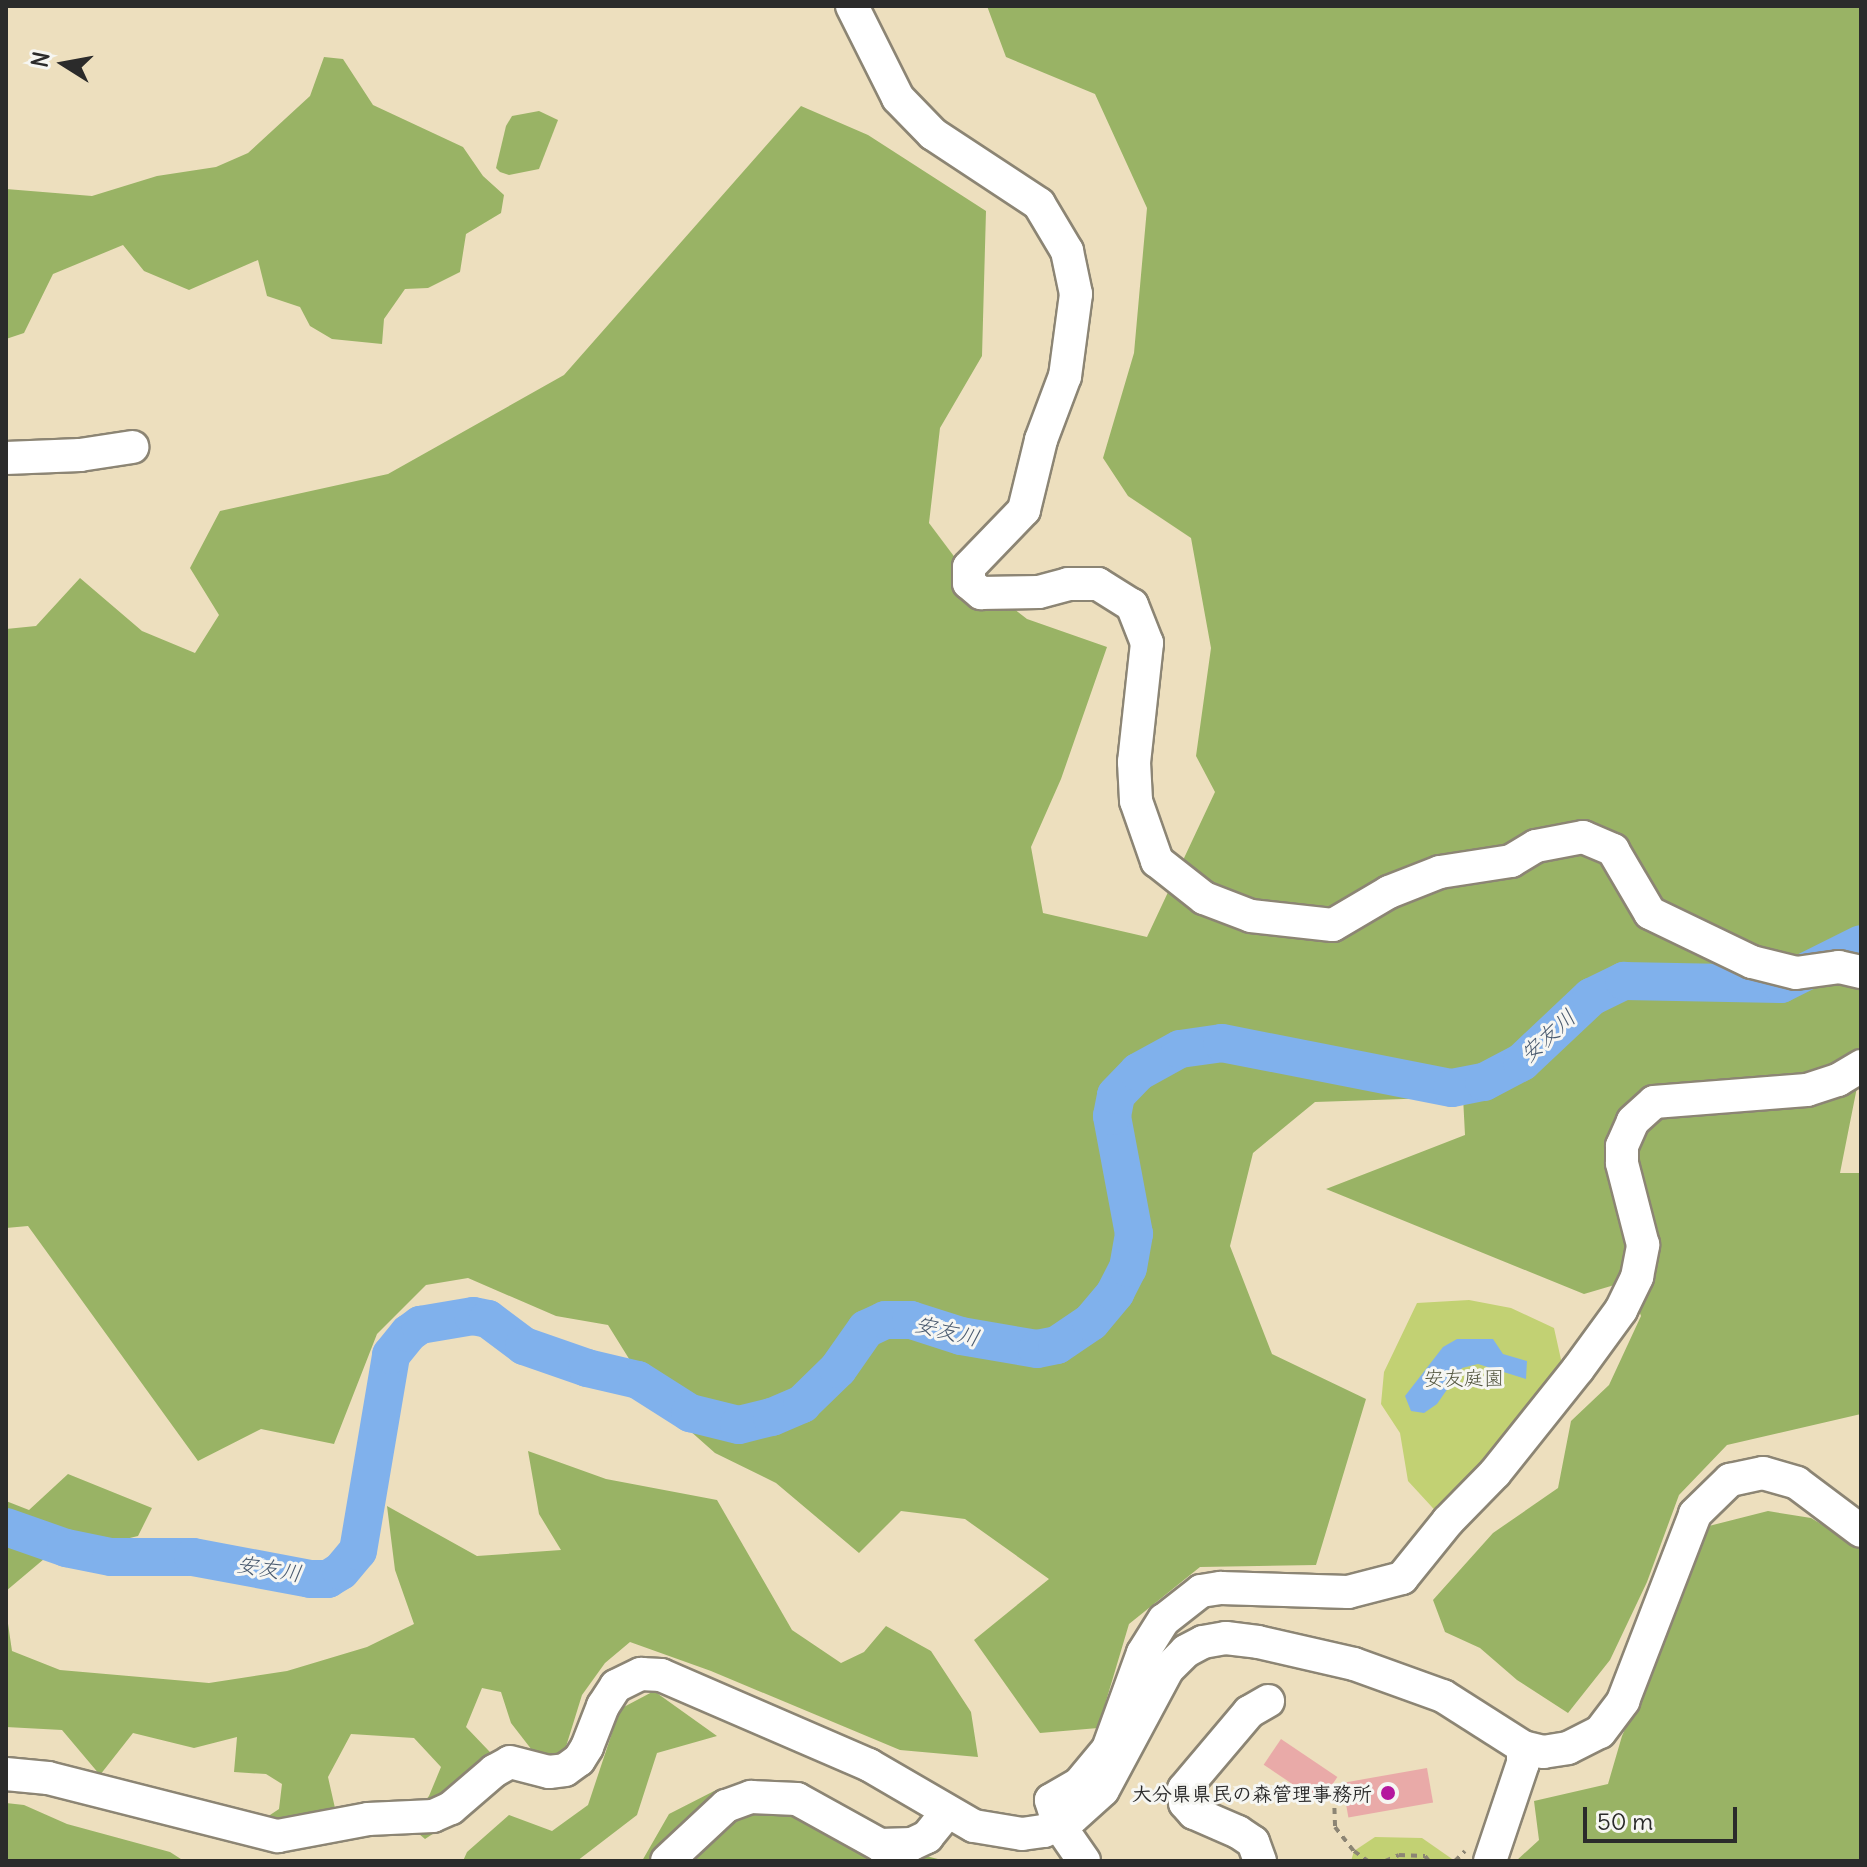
<!DOCTYPE html>
<meta charset="utf-8">
<style>
body{margin:0}
#map{position:relative;width:1867px;height:1867px;overflow:hidden;background:#eddfbe;font-family:Delius,"Klee One",sans-serif}
div>[style]{position:absolute}
.green>*{inset:0;background:#c2d173}
.forest>*{inset:0;background:#99b365}
.water>*{inset:0;background:#80b1ec}
.river>*{height:38px;margin:-19px;padding:0 19px;transform-origin:19px;border-radius:19px;background:#80b1ec}
.building>*{inset:0;background:#e9aaa8;transform-origin:0 0}
.path>*{height:4px;margin-top:-2px;transform-origin:0;background:repeating-linear-gradient(90deg,#8c8574 0 6px,transparent 0 12px)}
.roads{filter:drop-shadow(2px 0 #8c8574) drop-shadow(-2px 0 #8c8574) drop-shadow(0 2px #8c8574) drop-shadow(0 -2px #8c8574)}
.minor>*{height:32px;margin:-16px;padding:0 16px;transform-origin:16px;border-radius:16px;background:#fff}
.dots>*{width:22px;height:22px;translate:-50% -50%;box-sizing:border-box;border:4px solid #f6f6f2;border-radius:50%}
span{translate:-50% -50%;white-space:nowrap;text-align:center;line-height:1.15;-webkit-text-stroke:6px #f6f6f2;paint-order:stroke}
.park-label{font-size:20px;color:#51543d}
.poi-label{font-size:20px;color:#2b2b2b;font-weight:700}
.right{translate:-100% -50%;text-align:right}
.water-label{font-size:22px;color:#495a6f;font-style:italic}
.frame{position:absolute;inset:0;border:8px solid #2b2b2b;pointer-events:none}
.north{position:absolute;left:24px;top:24px;width:80px;height:80px;-webkit-text-stroke:6px #f6f6f2;paint-order:stroke;rotate:281deg;font-size:22px;font-weight:700;line-height:32px;text-align:center;color:#2b2b2b}
.north::after{content:'';display:block;margin:auto;width:28px;height:36px;background:#2b2b2b;clip-path:polygon(50% 0,100% 100%,50% 72%,0 100%)}
.scale{position:absolute;left:1583px;top:1807px;width:154px;height:36px;box-sizing:border-box;border:4px solid #2b2b2b;border-top:0;padding-left:10px;font-size:24px;line-height:28px;white-space:nowrap;color:#2b2b2b;-webkit-text-stroke:6px #f6f6f2;paint-order:stroke}
</style>
<div id="map">
<div class="green">
<i style="clip-path:polygon(1469px 1300px,1511px 1308px,1554px 1328px,1564px 1373px,1443px 1519px,1408px 1481px,1400px 1433px,1381px 1404px,1384px 1372px,1417px 1303px)"></i>
<i style="clip-path:polygon(1375px 1837px,1422px 1838px,1455px 1861px,1351px 1861px,1354px 1851px)"></i>
</div>
<div class="forest">
<i style="clip-path:polygon(987px 6px,1861px 6px,1861px 1067px,1840px 1173px,1861px 1173px,1861px 1414px,1727px 1445px,1679px 1495px,1647px 1582px,1610px 1660px,1568px 1713px,1517px 1680px,1480px 1648px,1445px 1632px,1433px 1600px,1493px 1533px,1558px 1488px,1571px 1421px,1609px 1385px,1641px 1316px,1628px 1281px,1584px 1294px,1326px 1189px,1465px 1135px,1463px 1097px,1315px 1102px,1253px 1153px,1230px 1246px,1272px 1354px,1366px 1399px,1316px 1565px,1200px 1567px,1129px 1624px,1098px 1728px,1040px 1733px,974px 1640px,1049px 1579px,965px 1519px,901px 1511px,859px 1553px,776px 1483px,715px 1453px,654px 1399px,608px 1325px,556px 1316px,468px 1278px,426px 1285px,377px 1334px,334px 1444px,261px 1429px,198px 1461px,28px 1226px,6px 1228px,6px 629px,36px 626px,80px 578px,142px 631px,195px 653px,219px 615px,190px 568px,220px 511px,388px 474px,564px 375px,801px 106px,868px 135px,986px 211px,982px 356px,940px 428px,929px 523px,965px 571px,1027px 619px,1107px 647px,1061px 779px,1031px 847px,1043px 913px,1147px 937px,1215px 792px,1196px 756px,1211px 648px,1191px 538px,1128px 496px,1103px 458px,1134px 353px,1147px 208px,1095px 94px,1006px 57px)"></i>
<i style="clip-path:polygon(324px 57px,343px 59px,373px 105px,463px 147px,483px 176px,504px 195px,501px 213px,466px 234px,460px 272px,428px 288px,405px 289px,384px 319px,382px 344px,332px 339px,310px 326px,300px 307px,267px 296px,258px 260px,189px 290px,144px 271px,123px 245px,53px 274px,24px 333px,6px 339px,6px 189px,92px 196px,157px 176px,216px 167px,248px 153px,310px 96px)"></i>
<i style="clip-path:polygon(539px 111px,558px 120px,539px 169px,509px 175px,500px 172px,496px 168px,506px 126px,512px 116px)"></i>
<i style="clip-path:polygon(528px 1451px,606px 1479px,717px 1500px,792px 1630px,841px 1663px,864px 1652px,886px 1626px,931px 1651px,971px 1712px,978px 1757px,900px 1750px,711px 1671px,630px 1642px,605px 1663px,582px 1695px,564px 1753px,542px 1763px,511px 1723px,501px 1692px,482px 1688px,466px 1727px,509px 1772px,451px 1822px,425px 1839px,406px 1823px,429px 1796px,441px 1767px,414px 1738px,351px 1734px,328px 1777px,335px 1808px,331px 1839px,281px 1852px,264px 1842px,264px 1819px,279px 1809px,282px 1784px,266px 1774px,234px 1772px,237px 1737px,194px 1748px,133px 1733px,100px 1775px,62px 1730px,6px 1727px,6px 1610px,12px 1651px,60px 1670px,209px 1683px,287px 1671px,367px 1647px,414px 1624px,395px 1570px,387px 1506px,477px 1556px,561px 1550px,539px 1514px)"></i>
<i style="clip-path:polygon(68px 1474px,152px 1508px,138px 1536px,44px 1559px,6px 1591px,6px 1501px,29px 1510px)"></i>
<i style="clip-path:polygon(1768px 1511px,1811px 1518px,1861px 1548px,1861px 1861px,1516px 1861px,1539px 1840px,1534px 1801px,1608px 1784px,1622px 1736px,1662px 1646px,1701px 1528px)"></i>
<i style="clip-path:polygon(654px 1691px,717px 1736px,657px 1753px,637px 1815px,577px 1861px,463px 1861px,467px 1852px,509px 1815px,552px 1831px,588px 1805px,620px 1709px)"></i>
<i style="clip-path:polygon(767px 1784px,885px 1846px,946px 1861px,642px 1861px,669px 1814px,718px 1789px)"></i>
<i style="clip-path:polygon(6px 1803px,24px 1805px,67px 1824px,170px 1852px,184px 1861px,6px 1861px)"></i>
</div>
<div class="water">
<i style="clip-path:polygon(1457px 1339px,1493px 1339px,1503px 1354px,1527px 1361px,1526px 1379px,1478px 1364px,1462px 1368px,1437px 1404px,1424px 1413px,1411px 1411px,1405px 1396px,1443px 1347px)"></i>
</div>
<div class="river">
<i style="left:6px;top:1527px;width:64px;rotate:19.3deg"></i>
<i style="left:66px;top:1548px;width:46px;rotate:11.3deg"></i>
<i style="left:111px;top:1557px;width:82px"></i>
<i style="left:193px;top:1557px;width:119px;rotate:10.6deg"></i>
<i style="left:310px;top:1579px;width:18px"></i>
<i style="left:328px;top:1579px;width:15px;rotate:-32deg"></i>
<i style="left:341px;top:1571px;width:26px;rotate:-50deg"></i>
<i style="left:358px;top:1551px;width:199px;rotate:-80.4deg"></i>
<i style="left:391px;top:1355px;width:28px;rotate:-51deg"></i>
<i style="left:409px;top:1333px;width:14px;rotate:-36deg"></i>
<i style="left:420px;top:1325px;width:54px;rotate:-9.6deg"></i>
<i style="left:473px;top:1316px;width:15px;rotate:11deg"></i>
<i style="left:488px;top:1319px;width:45px;rotate:36.9deg"></i>
<i style="left:524px;top:1346px;width:67px;rotate:19.2deg"></i>
<i style="left:587px;top:1368px;width:52px;rotate:13.2deg"></i>
<i style="left:638px;top:1380px;width:62px;rotate:32.4deg"></i>
<i style="left:690px;top:1413px;width:50px;rotate:13.8deg"></i>
<i style="left:739px;top:1425px;width:34px;rotate:-14deg"></i>
<i style="left:772px;top:1417px;width:33px;rotate:-23deg"></i>
<i style="left:802px;top:1404px;width:50px;rotate:-44.2deg"></i>
<i style="left:838px;top:1369px;width:49px;rotate:-55deg"></i>
<i style="left:866px;top:1329px;width:21px;rotate:-25deg"></i>
<i style="left:885px;top:1320px;width:26px"></i>
<i style="left:911px;top:1320px;width:52px;rotate:17.7deg"></i>
<i style="left:961px;top:1336px;width:77px;rotate:9.7deg"></i>
<i style="left:1037px;top:1349px;width:20px;rotate:-11deg"></i>
<i style="left:1057px;top:1345px;width:41px;rotate:-34.1deg"></i>
<i style="left:1091px;top:1322px;width:38px;rotate:-50deg"></i>
<i style="left:1115px;top:1293px;width:28px;rotate:-63deg"></i>
<i style="left:1128px;top:1268px;width:35px;rotate:-80deg"></i>
<i style="left:1134px;top:1234px;width:120px;rotate:-100.6deg"></i>
<i style="left:1112px;top:1116px;width:21px;rotate:-79deg"></i>
<i style="left:1116px;top:1095px;width:32px;rotate:-46deg"></i>
<i style="left:1138px;top:1072px;width:48px;rotate:-28.7deg"></i>
<i style="left:1180px;top:1049px;width:42px;rotate:-8.1deg"></i>
<i style="left:1222px;top:1043px;width:234px;rotate:11.1deg"></i>
<i style="left:1452px;top:1088px;width:33px;rotate:-11deg"></i>
<i style="left:1484px;top:1082px;width:43px;rotate:-27.8deg"></i>
<i style="left:1522px;top:1062px;width:95px;rotate:-43.3deg"></i>
<i style="left:1591px;top:997px;width:37px;rotate:-26deg"></i>
<i style="left:1624px;top:981px;width:157px;rotate:1.1deg"></i>
<i style="left:1781px;top:984px;width:89px;rotate:-26.6deg"></i>
</div>
<div class="building">
<i style="left:1281px;top:1739px;width:68px;height:31px;rotate:34deg"></i>
<i style="left:1427px;top:1768px;width:35px;height:86px;rotate:80deg"></i>
</div>
<div class="path">
<i style="left:1340px;top:1785px;width:13px;rotate:119deg"></i>
<i style="left:1334px;top:1796px;width:31px;rotate:88deg"></i>
<i style="left:1335px;top:1827px;width:31px;rotate:52deg"></i>
<i style="left:1354px;top:1851px;width:17px;rotate:36deg"></i>
<i style="left:1385px;top:1861px;width:15px;rotate:-23deg"></i>
<i style="left:1399px;top:1855px;width:26px;rotate:2deg"></i>
<i style="left:1425px;top:1856px;width:6px;rotate:51deg"></i>
<i style="left:1455px;top:1861px;width:14px;rotate:-45deg"></i>
</div>
<div class="roads">
<div class="minor">
<i style="left:852px;top:6px;width:103px;rotate:63.4deg"></i>
<i style="left:898px;top:98px;width:50px;rotate:45.8deg"></i>
<i style="left:933px;top:134px;width:127px;rotate:33.4deg"></i>
<i style="left:1039px;top:204px;width:55px;rotate:59.2deg"></i>
<i style="left:1067px;top:251px;width:44px;rotate:78.2deg"></i>
<i style="left:1076px;top:294px;width:83px;rotate:97.6deg"></i>
<i style="left:1065px;top:376px;width:68px;rotate:110.6deg"></i>
<i style="left:1041px;top:440px;width:72px;rotate:103.7deg"></i>
<i style="left:1024px;top:510px;width:79px;rotate:134deg"></i>
<i style="left:969px;top:567px;width:16px;rotate:90deg"></i>
<i style="left:969px;top:583px;width:16px;rotate:40deg"></i>
<i style="left:981px;top:593px;width:58px;rotate:-1deg"></i>
<i style="left:1039px;top:592px;width:30px;rotate:-15deg"></i>
<i style="left:1068px;top:584px;width:30px"></i>
<i style="left:1098px;top:584px;width:40px;rotate:32deg"></i>
<i style="left:1132px;top:605px;width:41px;rotate:68.5deg"></i>
<i style="left:1147px;top:643px;width:120px;rotate:96.2deg"></i>
<i style="left:1134px;top:762px;width:39px;rotate:87deg"></i>
<i style="left:1136px;top:801px;width:64px;rotate:70.7deg"></i>
<i style="left:1157px;top:861px;width:60px;rotate:38.2deg"></i>
<i style="left:1204px;top:898px;width:50px;rotate:21deg"></i>
<i style="left:1251px;top:916px;width:82px;rotate:6.3deg"></i>
<i style="left:1333px;top:925px;width:65px;rotate:-30.5deg"></i>
<i style="left:1389px;top:892px;width:55px;rotate:-21.4deg"></i>
<i style="left:1440px;top:872px;width:72px;rotate:-8.8deg"></i>
<i style="left:1511px;top:861px;width:29px;rotate:-31deg"></i>
<i style="left:1536px;top:846px;width:48px;rotate:-10.8deg"></i>
<i style="left:1583px;top:837px;width:33px;rotate:23deg"></i>
<i style="left:1613px;top:850px;width:73px;rotate:59.6deg"></i>
<i style="left:1650px;top:913px;width:113px;rotate:25.7deg"></i>
<i style="left:1752px;top:962px;width:45px;rotate:14deg"></i>
<i style="left:1796px;top:973px;width:43px;rotate:-7.9deg"></i>
<i style="left:1839px;top:967px;width:23px;rotate:13deg"></i>
<i style="left:6px;top:458px;width:74px;rotate:-2.3deg"></i>
<i style="left:80px;top:455px;width:53px;rotate:-8.7deg"></i>
<i style="left:6px;top:1774px;width:42px;rotate:5.4deg"></i>
<i style="left:48px;top:1778px;width:237px;rotate:14.2deg"></i>
<i style="left:278px;top:1836px;width:92px;rotate:-10.7deg"></i>
<i style="left:368px;top:1819px;width:65px;rotate:-2.6deg"></i>
<i style="left:433px;top:1816px;width:20px;rotate:-24deg"></i>
<i style="left:451px;top:1808px;width:57px;rotate:-40.7deg"></i>
<i style="left:494px;top:1771px;width:18px;rotate:-29deg"></i>
<i style="left:510px;top:1762px;width:40px;rotate:14.4deg"></i>
<i style="left:549px;top:1772px;width:16px;rotate:-7deg"></i>
<i style="left:565px;top:1770px;width:17px;rotate:-36deg"></i>
<i style="left:579px;top:1760px;width:15px;rotate:-58deg"></i>
<i style="left:587px;top:1747px;width:44px;rotate:-68.7deg"></i>
<i style="left:603px;top:1706px;width:24px;rotate:-57deg"></i>
<i style="left:616px;top:1686px;width:28px;rotate:-26deg"></i>
<i style="left:641px;top:1674px;width:20px;rotate:3deg"></i>
<i style="left:661px;top:1675px;width:227px;rotate:23.4deg"></i>
<i style="left:869px;top:1765px;width:121px;rotate:30.2deg"></i>
<i style="left:974px;top:1826px;width:49px;rotate:9.5deg"></i>
<i style="left:1022px;top:1834px;width:22px;rotate:-8deg"></i>
<i style="left:1044px;top:1831px;width:32px;rotate:-26deg"></i>
<i style="left:1073px;top:1817px;width:40px;rotate:-42deg"></i>
<i style="left:1103px;top:1790px;width:137px;rotate:-61.8deg"></i>
<i style="left:1168px;top:1669px;width:25px;rotate:-45deg"></i>
<i style="left:1186px;top:1651px;width:19px;rotate:-28deg"></i>
<i style="left:1203px;top:1642px;width:23px;rotate:-10deg"></i>
<i style="left:1226px;top:1638px;width:32px;rotate:7deg"></i>
<i style="left:1258px;top:1642px;width:98px;rotate:12.9deg"></i>
<i style="left:1354px;top:1664px;width:95px;rotate:19.8deg"></i>
<i style="left:1443px;top:1696px;width:95px;rotate:32.5deg"></i>
<i style="left:1523px;top:1747px;width:21px;rotate:14deg"></i>
<i style="left:1543px;top:1752px;width:25px;rotate:-9deg"></i>
<i style="left:1568px;top:1748px;width:36px;rotate:-27deg"></i>
<i style="left:1600px;top:1732px;width:39px;rotate:-53deg"></i>
<i style="left:1623px;top:1701px;width:200px;rotate:-68.9deg"></i>
<i style="left:1695px;top:1514px;width:49px;rotate:-44.2deg"></i>
<i style="left:1730px;top:1480px;width:34px;rotate:-12deg"></i>
<i style="left:1763px;top:1473px;width:35px;rotate:16deg"></i>
<i style="left:1797px;top:1483px;width:80px;rotate:36.9deg"></i>
<i style="left:667px;top:1861px;width:81px;rotate:-43deg"></i>
<i style="left:726px;top:1806px;width:27px;rotate:-20deg"></i>
<i style="left:751px;top:1797px;width:46px;rotate:2.5deg"></i>
<i style="left:797px;top:1799px;width:95px;rotate:29deg"></i>
<i style="left:880px;top:1845px;width:32px;rotate:-2deg"></i>
<i style="left:912px;top:1844px;width:17px;rotate:-25deg"></i>
<i style="left:927px;top:1837px;width:32px;rotate:-51deg"></i>
<i style="left:1084px;top:1861px;width:44px;rotate:-124.8deg"></i>
<i style="left:1059px;top:1825px;width:26px;rotate:-108deg"></i>
<i style="left:1051px;top:1800px;width:32px;rotate:-30deg"></i>
<i style="left:1079px;top:1784px;width:45px;rotate:-50.4deg"></i>
<i style="left:1108px;top:1749px;width:102px;rotate:-70deg"></i>
<i style="left:1143px;top:1653px;width:39px;rotate:-58deg"></i>
<i style="left:1164px;top:1620px;width:47px;rotate:-38.1deg"></i>
<i style="left:1201px;top:1591px;width:20px;rotate:-9deg"></i>
<i style="left:1221px;top:1588px;width:127px;rotate:1.8deg"></i>
<i style="left:1348px;top:1592px;width:56px;rotate:-14.5deg"></i>
<i style="left:1402px;top:1578px;width:73px;rotate:-51.1deg"></i>
<i style="left:1448px;top:1521px;width:67px;rotate:-45.6deg"></i>
<i style="left:1495px;top:1473px;width:133px;rotate:-51.4deg"></i>
<i style="left:1578px;top:1369px;width:73px;rotate:-53.9deg"></i>
<i style="left:1621px;top:1310px;width:37px;rotate:-64deg"></i>
<i style="left:1637px;top:1277px;width:33px;rotate:-79deg"></i>
<i style="left:1643px;top:1245px;width:85px;rotate:-104.4deg"></i>
<i style="left:1622px;top:1163px;width:17px;rotate:-90deg"></i>
<i style="left:1622px;top:1146px;width:27px;rotate:-66deg"></i>
<i style="left:1633px;top:1121px;width:28px;rotate:-42deg"></i>
<i style="left:1654px;top:1102px;width:153px;rotate:-4.5deg"></i>
<i style="left:1807px;top:1090px;width:33px;rotate:-18deg"></i>
<i style="left:1838px;top:1080px;width:27px;rotate:-31deg"></i>
<i style="left:1260px;top:1861px;width:20px;rotate:-110deg"></i>
<i style="left:1253px;top:1842px;width:18px;rotate:-146deg"></i>
<i style="left:1238px;top:1832px;width:48px;rotate:-156.6deg"></i>
<i style="left:1194px;top:1813px;width:13px;rotate:-132deg"></i>
<i style="left:1185px;top:1803px;width:14px;rotate:-94deg"></i>
<i style="left:1184px;top:1789px;width:101px;rotate:-49.8deg"></i>
<i style="left:1249px;top:1712px;width:22px;rotate:-30deg"></i>
<i style="left:1490px;top:1861px;width:103px;rotate:-71.4deg"></i>
<i style="left:1523px;top:1763px;width:16px;rotate:-90deg"></i>
</div>
</div>
<div class="dots">
<i style="left:1388px;top:1793px;background:#b5179e"></i>
</div>
<div class="park-label">
<span style="left:1464px;top:1377px">安友庭園</span>
</div>
<div class="poi-label">
<span class="right" style="left:1372px;top:1793px">大分県県民の森管理事務所</span>
</div>
<div class="water-label">
<span style="left:1548px;top:1036px;rotate:-42deg">安友川</span>
<span style="left:947px;top:1331px;rotate:14deg">安友川</span>
<span style="left:269px;top:1569px;rotate:9deg">安友川</span>
</div>
<div class="frame"></div>
<div class="north">N</div>
<div class="scale">50 m</div>
</div>
